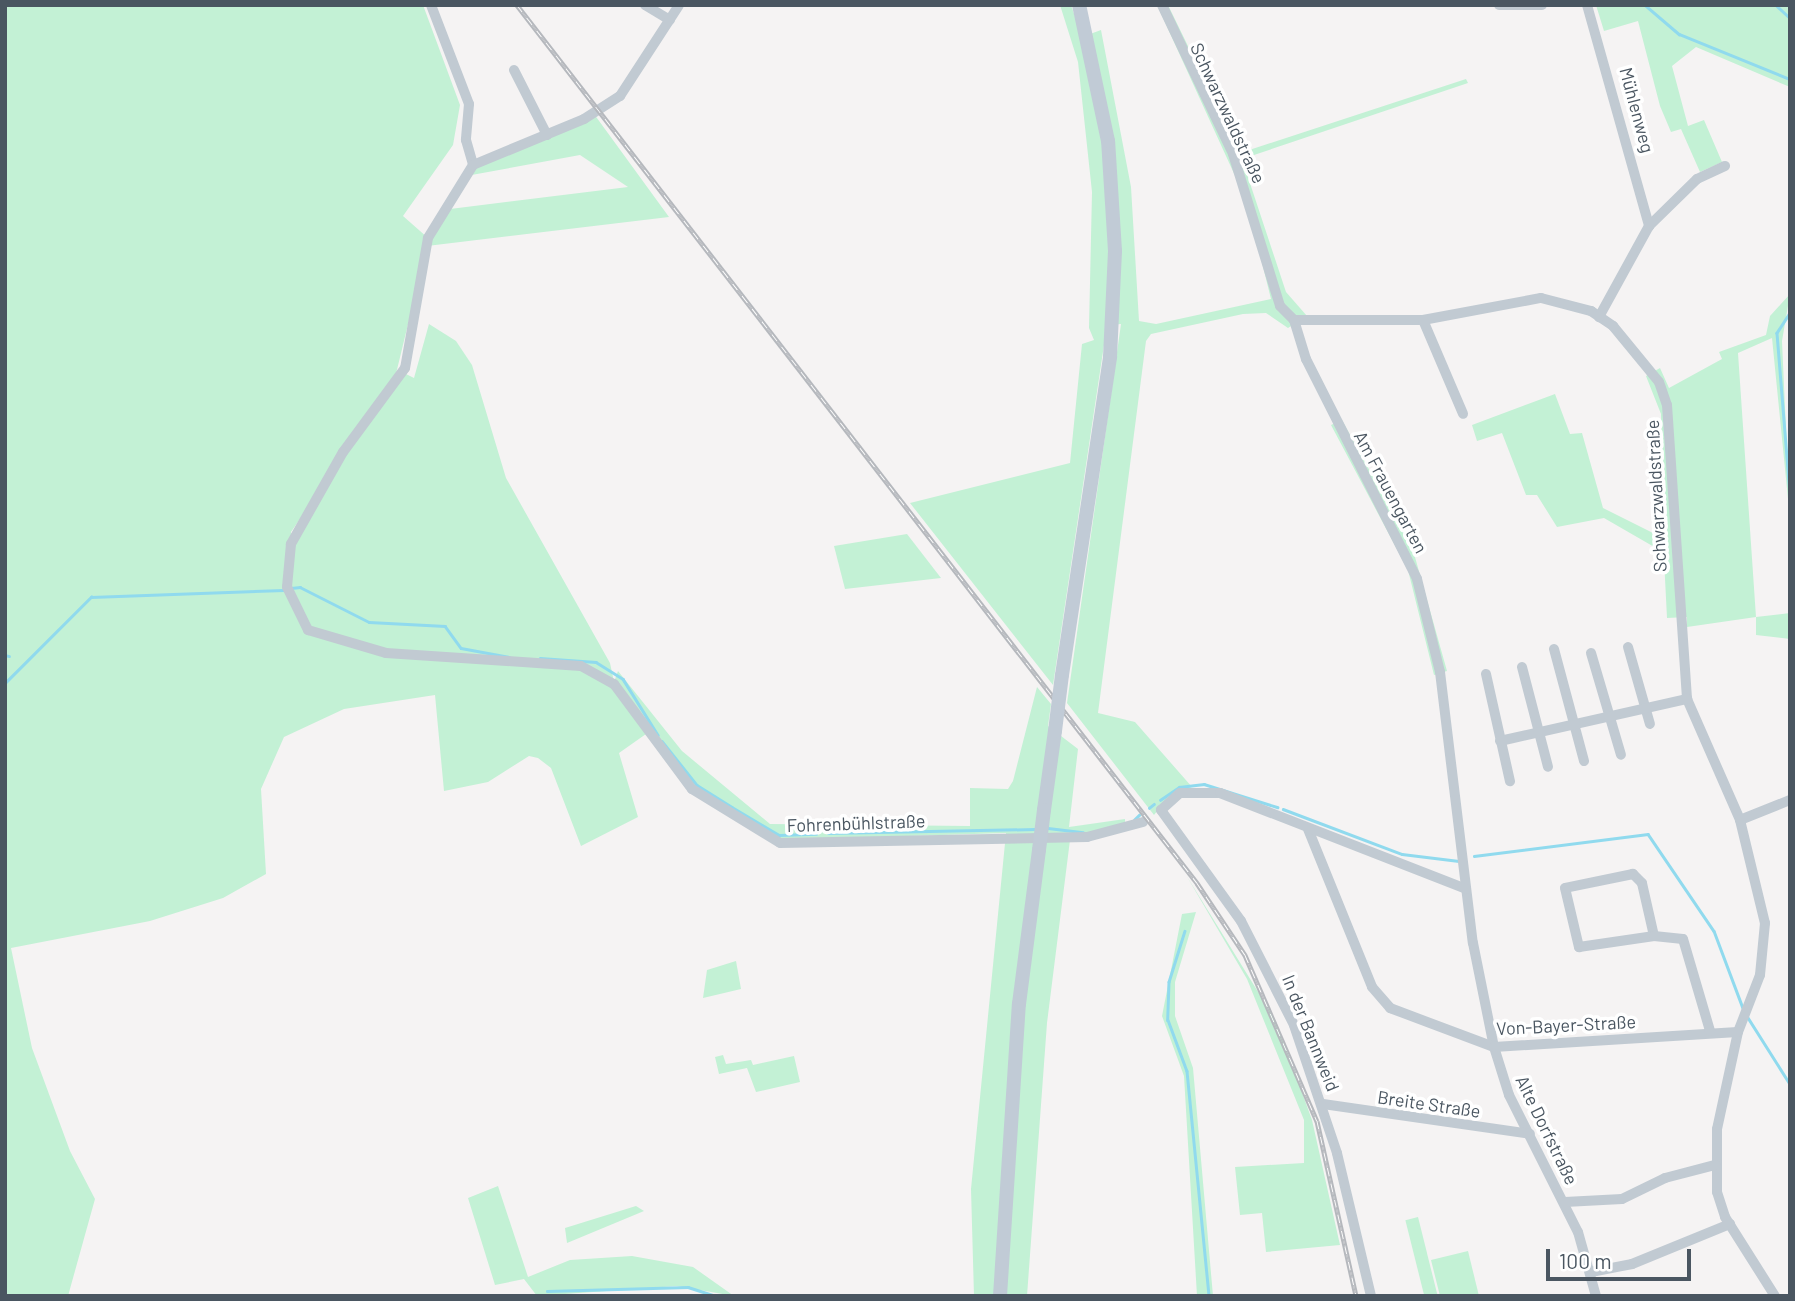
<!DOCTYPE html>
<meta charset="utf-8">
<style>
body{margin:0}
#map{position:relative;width:1795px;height:1301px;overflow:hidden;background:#f5f3f3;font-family:Barlow,sans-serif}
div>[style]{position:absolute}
.green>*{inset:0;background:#c3f1d5;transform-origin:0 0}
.stream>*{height:2.5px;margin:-1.25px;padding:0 1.25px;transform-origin:1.25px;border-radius:1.25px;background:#90daee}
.street>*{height:10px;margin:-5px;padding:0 5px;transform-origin:5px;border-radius:5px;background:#c1cad2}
.secondary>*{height:14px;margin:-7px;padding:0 7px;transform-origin:7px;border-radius:7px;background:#c1cbd6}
.rail>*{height:5px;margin-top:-2.5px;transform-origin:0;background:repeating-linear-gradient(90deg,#fff 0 8px,#b5b8bd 0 16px);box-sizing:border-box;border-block:2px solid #b5b8bd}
.secondary-bridge>*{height:14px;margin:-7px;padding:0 7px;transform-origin:7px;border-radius:7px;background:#c1cbd6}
span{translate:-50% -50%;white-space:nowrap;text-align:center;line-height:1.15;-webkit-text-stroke:7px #fff;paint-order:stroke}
.street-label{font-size:18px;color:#4a5661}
.frame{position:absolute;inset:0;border:7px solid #4a5661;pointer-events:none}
.scale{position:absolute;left:1546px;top:1249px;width:145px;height:32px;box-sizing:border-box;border:4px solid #4a5661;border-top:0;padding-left:9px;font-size:21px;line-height:24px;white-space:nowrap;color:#4a5661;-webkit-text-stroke:5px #fff;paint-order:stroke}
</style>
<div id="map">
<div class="green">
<i style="clip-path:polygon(5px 5px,423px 5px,460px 105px,453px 145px,403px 216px,428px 238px,442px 210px,628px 187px,580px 155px,466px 176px,473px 165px,594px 114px,669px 217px,427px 246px,394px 382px,291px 532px,291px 544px,358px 435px,404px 373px,414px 378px,429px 324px,456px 341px,472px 365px,506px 478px,610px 663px,614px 682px,618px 671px,682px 751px,770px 824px,970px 826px,970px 788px,1008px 789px,1013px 781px,1037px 687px,1051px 704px,1048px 726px,1078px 749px,1069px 827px,1125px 819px,1125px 829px,1070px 840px,1047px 1023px,1027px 1296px,974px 1296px,971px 1189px,1006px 833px,780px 840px,692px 789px,646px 734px,619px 753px,638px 817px,581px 846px,551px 768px,538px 758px,529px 756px,488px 782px,444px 791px,435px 695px,344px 709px,284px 737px,261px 789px,266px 874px,223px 898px,150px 921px,11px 948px,32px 1048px,70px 1151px,95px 1199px,68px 1296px,5px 1296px)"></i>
<i style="clip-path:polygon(1060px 5px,1071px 5px,1082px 37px,1101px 30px,1131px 187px,1139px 321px,1156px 324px,1271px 299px,1247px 202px,1158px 7px,1168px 5px,1240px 153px,1466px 79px,1468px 83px,1242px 159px,1286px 292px,1307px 316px,1288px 328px,1266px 313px,1243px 314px,1151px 334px,1146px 341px,1098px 713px,1135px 722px,1192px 787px,1169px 796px,1154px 815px,1067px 703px,1121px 324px,1107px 325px,1053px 685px,910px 503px,1070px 463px,1082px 344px,1094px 340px,1089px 328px,1092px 192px,1078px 62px)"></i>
<i style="clip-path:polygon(1596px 5px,1790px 5px,1790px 87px,1696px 47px,1672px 66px,1688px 126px,1704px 120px,1722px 162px,1700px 172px,1681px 129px,1671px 132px,1660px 106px,1638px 21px,1604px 31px)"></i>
<i style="clip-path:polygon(1790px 294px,1782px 341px,1790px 519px,1772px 338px,1738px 353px,1756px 617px,1790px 613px,1790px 639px,1756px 635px,1756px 617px,1687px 627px,1687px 617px,1667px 618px,1664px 559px,1656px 548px,1604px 518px,1557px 527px,1537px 495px,1526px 495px,1502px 433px,1477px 441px,1472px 425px,1555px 394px,1570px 434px,1582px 433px,1603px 508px,1663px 538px,1661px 414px,1646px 376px,1660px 368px,1669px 388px,1722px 359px,1719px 352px,1766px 335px,1770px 316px)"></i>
<i style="clip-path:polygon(1342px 420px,1413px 550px,1447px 671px,1434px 675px,1408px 570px,1331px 425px)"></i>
<i style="clip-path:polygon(907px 534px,941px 578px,845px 589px,834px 546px)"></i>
<i style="clip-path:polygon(1186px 875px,1276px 1021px,1312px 1120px,1340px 1245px,1266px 1252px,1262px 1213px,1240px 1215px,1235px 1167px,1304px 1163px,1304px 1120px,1247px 979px)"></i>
<i style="clip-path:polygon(1196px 912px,1175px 982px,1175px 1016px,1193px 1068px,1213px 1296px,1197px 1296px,1184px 1076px,1162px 1016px,1182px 914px)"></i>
<i style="clip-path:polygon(736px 961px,741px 989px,703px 998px,707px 970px)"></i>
<i style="clip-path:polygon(723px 1055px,726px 1064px,751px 1060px,753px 1065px,794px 1056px,800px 1082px,756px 1092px,747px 1068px,719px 1074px,715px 1057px)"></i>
<i style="clip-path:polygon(498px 1186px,528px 1277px,570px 1260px,632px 1256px,693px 1267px,734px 1296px,677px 1286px,537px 1296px,524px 1279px,495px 1285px,468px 1198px)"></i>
<i style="clip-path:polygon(636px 1206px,644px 1211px,567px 1243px,565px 1228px)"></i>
<i style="left:1418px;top:1217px;width:81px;height:13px;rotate:76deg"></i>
<i style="clip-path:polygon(1468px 1251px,1479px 1296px,1440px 1296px,1431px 1260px)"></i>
</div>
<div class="stream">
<i style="left:1645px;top:5px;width:45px;rotate:40.5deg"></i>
<i style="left:1679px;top:34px;width:120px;rotate:22.1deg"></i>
<i style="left:1776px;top:5px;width:19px;rotate:43deg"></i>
<i style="left:1790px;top:313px;width:24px;rotate:123deg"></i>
<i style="left:1777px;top:333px;width:162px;rotate:85.4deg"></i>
<i style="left:291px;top:588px;width:9px;rotate:-6deg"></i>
<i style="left:300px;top:587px;width:77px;rotate:26.9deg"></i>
<i style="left:369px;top:622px;width:76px;rotate:3deg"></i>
<i style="left:445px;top:626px;width:27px;rotate:54deg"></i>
<i style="left:461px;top:648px;width:49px;rotate:10.6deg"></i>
<i style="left:5px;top:655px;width:4px;rotate:14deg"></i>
<i style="left:540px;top:658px;width:56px;rotate:4.1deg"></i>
<i style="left:596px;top:662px;width:32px;rotate:32deg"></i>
<i style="left:623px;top:679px;width:66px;rotate:58deg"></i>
<i style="left:5px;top:683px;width:122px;rotate:-45deg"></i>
<i style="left:91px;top:597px;width:193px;rotate:-2.1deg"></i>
<i style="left:662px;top:741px;width:56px;rotate:51.5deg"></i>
<i style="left:697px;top:785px;width:41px;rotate:32.2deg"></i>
<i style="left:732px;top:807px;width:55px;rotate:30.8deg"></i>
<i style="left:779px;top:835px;width:37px;rotate:-2deg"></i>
<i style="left:1160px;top:800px;width:23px;rotate:-34deg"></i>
<i style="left:1179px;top:787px;width:25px;rotate:-7deg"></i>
<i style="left:1204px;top:784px;width:77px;rotate:17.5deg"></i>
<i style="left:1149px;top:808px;width:6px;rotate:-39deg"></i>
<i style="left:1283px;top:809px;width:127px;rotate:20.7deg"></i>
<i style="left:1402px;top:854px;width:57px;rotate:7deg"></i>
<i style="left:1134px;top:820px;width:7px;rotate:-45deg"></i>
<i style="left:1048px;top:828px;width:35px;rotate:7deg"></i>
<i style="left:828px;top:833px;width:207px;rotate:-1.1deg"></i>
<i style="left:1474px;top:856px;width:175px;rotate:-7.2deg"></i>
<i style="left:1648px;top:834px;width:117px;rotate:55.8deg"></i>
<i style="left:1714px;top:931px;width:85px;rotate:69.4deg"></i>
<i style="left:1185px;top:931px;width:53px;rotate:107.4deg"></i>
<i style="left:1169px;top:982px;width:38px;rotate:92deg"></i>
<i style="left:1168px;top:1020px;width:54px;rotate:69.6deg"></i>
<i style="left:1187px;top:1071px;width:226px;rotate:84.4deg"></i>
<i style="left:1747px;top:1016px;width:80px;rotate:57.7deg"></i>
<i style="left:547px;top:1291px;width:141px;rotate:-1.6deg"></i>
<i style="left:688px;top:1287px;width:28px;rotate:18deg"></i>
<i style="left:741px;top:1296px;width:1px"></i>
</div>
<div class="street">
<i style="left:431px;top:5px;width:106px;rotate:69deg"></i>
<i style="left:469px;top:104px;width:36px;rotate:95deg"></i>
<i style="left:466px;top:140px;width:26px;rotate:74deg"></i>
<i style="left:645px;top:5px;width:29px;rotate:31deg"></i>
<i style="left:1162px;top:5px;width:165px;rotate:64.5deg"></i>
<i style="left:1233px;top:154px;width:159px;rotate:72.8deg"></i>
<i style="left:1280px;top:306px;width:20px;rotate:45deg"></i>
<i style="left:1294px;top:320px;width:129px"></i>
<i style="left:1423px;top:320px;width:120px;rotate:-10.6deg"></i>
<i style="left:1541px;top:298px;width:52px;rotate:14.6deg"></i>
<i style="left:1591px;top:311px;width:27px;rotate:34deg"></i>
<i style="left:1613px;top:326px;width:72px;rotate:50.6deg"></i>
<i style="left:1659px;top:382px;width:24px;rotate:71deg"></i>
<i style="left:1667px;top:405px;width:295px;rotate:86.1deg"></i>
<i style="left:1687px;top:699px;width:132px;rotate:66.3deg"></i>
<i style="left:1740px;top:820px;width:106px;rotate:76.4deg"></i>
<i style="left:1765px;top:923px;width:52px;rotate:95.5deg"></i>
<i style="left:1760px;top:975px;width:61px;rotate:111.1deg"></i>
<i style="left:1738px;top:1032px;width:99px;rotate:102.2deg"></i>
<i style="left:1717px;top:1129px;width:63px;rotate:90deg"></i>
<i style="left:1717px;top:1192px;width:26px;rotate:72deg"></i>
<i style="left:1725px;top:1217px;width:93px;rotate:57.7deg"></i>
<i style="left:1499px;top:5px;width:43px"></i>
<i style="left:1587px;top:5px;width:230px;rotate:74.3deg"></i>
<i style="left:1649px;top:226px;width:104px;rotate:118.8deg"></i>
<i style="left:514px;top:70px;width:73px;rotate:63.1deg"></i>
<i style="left:473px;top:165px;width:86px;rotate:121.7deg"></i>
<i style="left:428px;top:238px;width:132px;rotate:100deg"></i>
<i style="left:405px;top:368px;width:104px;rotate:126.4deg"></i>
<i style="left:343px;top:452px;width:106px;rotate:119.5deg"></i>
<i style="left:291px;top:544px;width:43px;rotate:95.3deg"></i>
<i style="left:287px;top:587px;width:48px;rotate:64deg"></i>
<i style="left:308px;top:630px;width:81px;rotate:16.4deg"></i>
<i style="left:386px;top:653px;width:195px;rotate:3.8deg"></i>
<i style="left:581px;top:666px;width:38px;rotate:29deg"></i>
<i style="left:614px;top:684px;width:131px;rotate:53.4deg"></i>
<i style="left:692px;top:789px;width:103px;rotate:31.5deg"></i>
<i style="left:780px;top:843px;width:307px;rotate:-1.1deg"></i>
<i style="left:1087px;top:837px;width:58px;rotate:-15deg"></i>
<i style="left:473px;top:165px;width:120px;rotate:-22.5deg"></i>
<i style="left:584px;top:119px;width:43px;rotate:-32.6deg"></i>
<i style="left:620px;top:96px;width:108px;rotate:-57deg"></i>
<i style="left:1649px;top:226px;width:67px;rotate:-44.4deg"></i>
<i style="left:1697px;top:179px;width:31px;rotate:-25deg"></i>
<i style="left:1294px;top:320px;width:41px;rotate:72.9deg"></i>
<i style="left:1306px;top:359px;width:246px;rotate:63.2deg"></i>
<i style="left:1417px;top:579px;width:96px;rotate:76.1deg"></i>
<i style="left:1440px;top:672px;width:273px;rotate:83.1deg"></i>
<i style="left:1473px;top:943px;width:106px;rotate:78.6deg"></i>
<i style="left:1494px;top:1047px;width:50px;rotate:72.6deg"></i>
<i style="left:1509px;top:1095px;width:153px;rotate:63.3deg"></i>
<i style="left:1578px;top:1232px;width:66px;rotate:74.3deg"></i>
<i style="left:1423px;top:320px;width:102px;rotate:66.9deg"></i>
<i style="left:1628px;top:647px;width:80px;rotate:74.1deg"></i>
<i style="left:1554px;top:649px;width:116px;rotate:75deg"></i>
<i style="left:1591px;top:653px;width:106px;rotate:73.6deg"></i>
<i style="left:1522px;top:667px;width:103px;rotate:75.4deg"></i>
<i style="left:1486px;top:674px;width:110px;rotate:77.4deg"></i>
<i style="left:1500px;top:741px;width:192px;rotate:-12.7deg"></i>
<i style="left:1740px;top:820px;width:54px;rotate:-21.8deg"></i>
<i style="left:1308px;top:829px;width:170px;rotate:67.9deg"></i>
<i style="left:1372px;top:987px;width:28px;rotate:49deg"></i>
<i style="left:1390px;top:1008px;width:111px;rotate:20.6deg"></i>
<i style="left:1494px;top:1047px;width:244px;rotate:-3.5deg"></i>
<i style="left:1654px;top:936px;width:54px;rotate:-102.8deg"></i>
<i style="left:1642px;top:883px;width:13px;rotate:-135deg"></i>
<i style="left:1633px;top:874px;width:69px;rotate:168.4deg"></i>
<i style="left:1565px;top:888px;width:61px;rotate:76.7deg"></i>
<i style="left:1579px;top:947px;width:76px;rotate:-8.3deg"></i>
<i style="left:1654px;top:936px;width:29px;rotate:6deg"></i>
<i style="left:1683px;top:939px;width:96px;rotate:73.6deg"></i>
<i style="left:1323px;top:1104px;width:209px;rotate:8.2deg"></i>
<i style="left:1565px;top:1202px;width:57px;rotate:-3deg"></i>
<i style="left:1622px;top:1199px;width:48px;rotate:-26deg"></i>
<i style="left:1665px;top:1178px;width:52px;rotate:-14.6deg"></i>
<i style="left:1591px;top:1272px;width:42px;rotate:-11deg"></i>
<i style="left:1632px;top:1264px;width:106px;rotate:-22.2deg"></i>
<i style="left:1371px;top:1296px;width:147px;rotate:-103.4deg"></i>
<i style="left:1337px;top:1153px;width:135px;rotate:-108.6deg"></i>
<i style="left:1294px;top:1025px;width:117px;rotate:-117deg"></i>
<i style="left:1241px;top:921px;width:137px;rotate:-125.8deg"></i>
<i style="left:1161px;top:810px;width:25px;rotate:-42deg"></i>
<i style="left:1180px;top:793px;width:40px"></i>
<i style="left:1220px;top:793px;width:264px;rotate:21.3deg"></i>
</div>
<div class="secondary">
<i style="left:1062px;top:675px;width:322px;rotate:-81.4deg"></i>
<i style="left:1110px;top:357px;width:106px;rotate:-87.3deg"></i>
<i style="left:1115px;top:251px;width:110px;rotate:-93.6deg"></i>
<i style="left:1108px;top:141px;width:139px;rotate:-102deg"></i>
<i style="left:1044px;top:810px;width:80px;rotate:-82.1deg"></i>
<i style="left:1000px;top:1296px;width:293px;rotate:-86.3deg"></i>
<i style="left:1019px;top:1004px;width:155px;rotate:-82.6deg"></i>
</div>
<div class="rail">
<i style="left:517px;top:5px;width:1111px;rotate:52.24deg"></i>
<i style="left:1197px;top:883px;width:87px;rotate:56.3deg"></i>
<i style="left:1245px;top:955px;width:181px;rotate:66.6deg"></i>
<i style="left:1317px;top:1121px;width:179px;rotate:77.4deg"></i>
</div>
<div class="secondary-bridge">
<i style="left:1055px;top:731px;width:56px;rotate:-82.9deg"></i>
<i style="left:1039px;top:850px;width:40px;rotate:-82.9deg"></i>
</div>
<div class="street-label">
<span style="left:1637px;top:110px;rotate:75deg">Mühlenweg</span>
<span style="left:1228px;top:113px;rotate:65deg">Schwarzwaldstraße</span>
<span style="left:1391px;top:492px;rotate:62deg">Am Frauengarten</span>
<span style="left:1656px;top:496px;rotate:-93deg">Schwarzwaldstraße</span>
<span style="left:856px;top:823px;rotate:-2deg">Fohrenbühlstraße</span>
<span style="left:1566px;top:1025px;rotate:-3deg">Von-Bayer-Straße</span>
<span style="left:1311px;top:1033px;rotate:68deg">In der Bannweid</span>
<span style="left:1429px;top:1104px;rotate:8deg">Breite Straße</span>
<span style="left:1547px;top:1130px;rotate:64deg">Alte Dorfstraße</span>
</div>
<div class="frame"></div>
<div class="scale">100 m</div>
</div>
